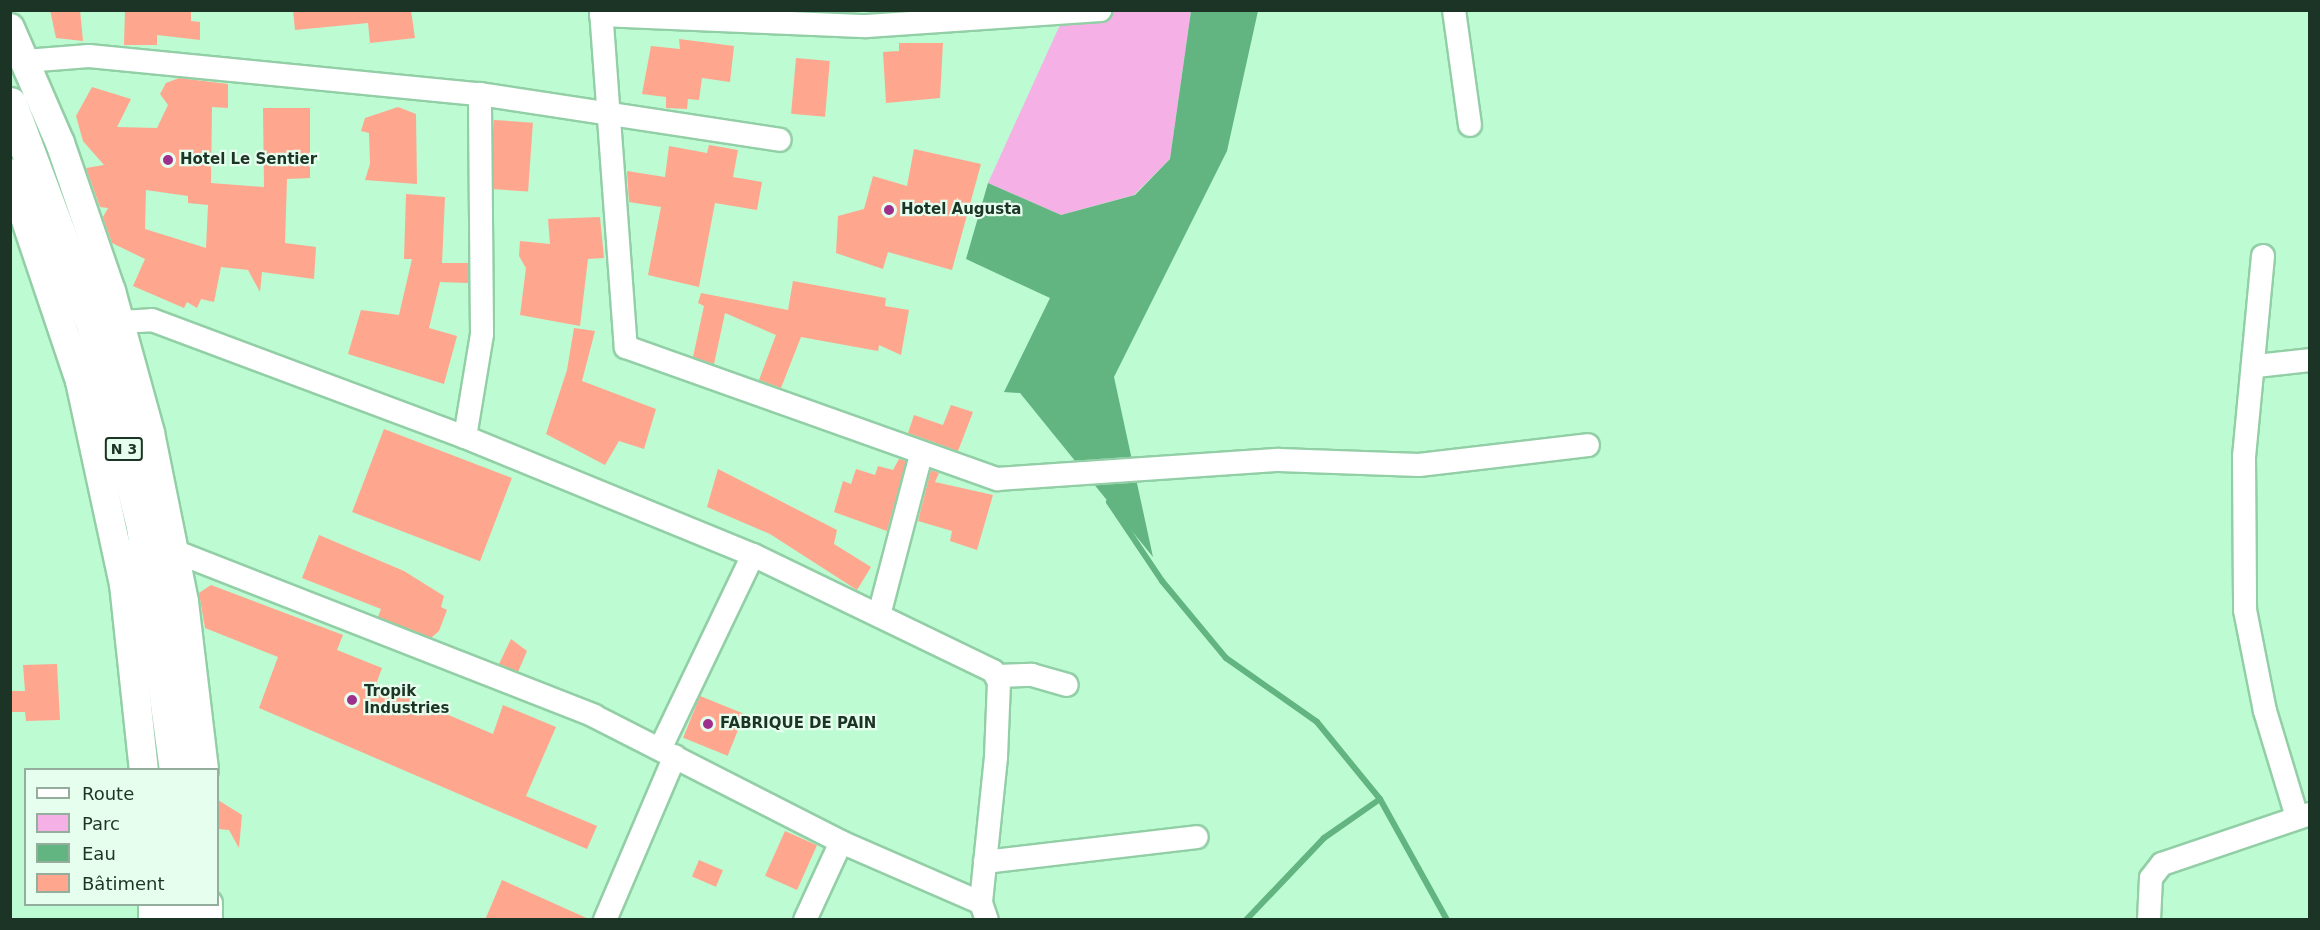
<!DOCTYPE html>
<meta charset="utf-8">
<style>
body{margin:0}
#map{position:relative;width:2320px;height:930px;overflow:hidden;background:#bdfbd2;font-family:"DejaVu Sans",sans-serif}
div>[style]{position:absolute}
.green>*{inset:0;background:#f5b0e5}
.water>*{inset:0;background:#62b481}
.stream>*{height:6px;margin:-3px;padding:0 3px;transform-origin:3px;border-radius:3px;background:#62b481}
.building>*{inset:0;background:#ffa68f;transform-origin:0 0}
.roads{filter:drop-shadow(2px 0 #92cea6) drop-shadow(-2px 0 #92cea6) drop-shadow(0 2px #92cea6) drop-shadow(0 -2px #92cea6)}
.minor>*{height:22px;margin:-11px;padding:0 11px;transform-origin:11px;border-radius:11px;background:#fff}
.major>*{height:28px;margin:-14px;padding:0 14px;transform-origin:14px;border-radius:14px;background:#fff}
.highway>*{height:33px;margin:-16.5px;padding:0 16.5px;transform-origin:16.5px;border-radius:16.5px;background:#fff}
.dots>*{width:16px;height:16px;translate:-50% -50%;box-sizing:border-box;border:3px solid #e6feed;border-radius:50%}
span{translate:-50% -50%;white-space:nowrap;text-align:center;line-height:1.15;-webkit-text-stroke:4.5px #e6feed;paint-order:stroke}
.shield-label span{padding:2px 4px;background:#e6feed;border:2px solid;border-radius:4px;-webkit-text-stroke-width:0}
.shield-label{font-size:14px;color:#1c3425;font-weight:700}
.poi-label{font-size:15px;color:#1c3425;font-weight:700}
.left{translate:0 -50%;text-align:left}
.frame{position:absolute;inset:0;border:12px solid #1c3425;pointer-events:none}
.legend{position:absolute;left:24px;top:768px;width:195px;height:138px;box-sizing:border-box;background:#e6feed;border:2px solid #95ad9d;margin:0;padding:8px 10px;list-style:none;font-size:18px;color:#1c3425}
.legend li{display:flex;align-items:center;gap:12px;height:30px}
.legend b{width:30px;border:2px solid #95ad9d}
</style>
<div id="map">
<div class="green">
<i style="clip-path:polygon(955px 11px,1191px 11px,1170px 159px,1134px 195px,1061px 215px,988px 183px,1064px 16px)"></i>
</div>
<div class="water">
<i style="clip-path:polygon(1191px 11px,1258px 11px,1227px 151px,1114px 377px,1153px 557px,1020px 393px,1004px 392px,1050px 298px,966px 259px,988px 183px,1061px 215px,1135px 195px,1170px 159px)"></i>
</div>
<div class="stream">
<i style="left:1109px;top:502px;width:95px;rotate:56.1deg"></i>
<i style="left:1162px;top:581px;width:100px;rotate:50.3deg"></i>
<i style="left:1226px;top:658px;width:111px;rotate:35.1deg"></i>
<i style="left:1317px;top:722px;width:99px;rotate:50.7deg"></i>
<i style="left:1380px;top:799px;width:138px;rotate:61deg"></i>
<i style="left:1246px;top:920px;width:113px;rotate:-46.4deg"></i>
<i style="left:1324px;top:838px;width:68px;rotate:-34.9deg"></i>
</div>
<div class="building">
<i style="clip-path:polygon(50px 10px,80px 10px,83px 41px,56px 38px)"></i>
<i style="clip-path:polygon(125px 10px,191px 10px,191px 21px,200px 22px,200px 40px,157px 35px,157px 45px,124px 45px)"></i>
<i style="clip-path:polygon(293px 10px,411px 10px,415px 38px,370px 43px,368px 23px,295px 30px)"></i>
<i style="clip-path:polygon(679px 39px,734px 46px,730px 82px,702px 78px,699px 100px,688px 99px,687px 109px,666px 108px,666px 97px,642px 94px,651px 46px,680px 49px)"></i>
<i style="clip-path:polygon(899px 43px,943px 43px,940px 98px,886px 103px,883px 52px,899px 51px)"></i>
<i style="left:796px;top:58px;width:34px;height:56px;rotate:5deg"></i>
<i style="clip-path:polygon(evenodd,179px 78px,228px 84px,228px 108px,212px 107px,211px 183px,264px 187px,263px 108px,310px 108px,310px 178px,287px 179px,285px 243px,316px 247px,314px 279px,262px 272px,260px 292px,248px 270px,221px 267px,214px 302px,201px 299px,197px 308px,187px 302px,184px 308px,133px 286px,145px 259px,112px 243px,103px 217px,108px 208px,100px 207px,86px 168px,104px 165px,83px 141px,76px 116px,92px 87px,131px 99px,117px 127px,157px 128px,168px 105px,160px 94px,166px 83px,179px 78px,146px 190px,188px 196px,188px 203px,208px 205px,206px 248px,145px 229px,146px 190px)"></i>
<i style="clip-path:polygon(398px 107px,416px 114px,417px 184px,365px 180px,370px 164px,369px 133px,361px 131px,365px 118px)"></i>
<i style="left:494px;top:120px;width:39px;height:69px;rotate:4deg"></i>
<i style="clip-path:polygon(709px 145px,738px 150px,733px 177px,762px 182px,757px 210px,715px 203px,699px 287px,648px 275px,661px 207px,629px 202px,627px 171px,665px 177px,669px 146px,707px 153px)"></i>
<i style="clip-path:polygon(914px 149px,981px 164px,952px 270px,888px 252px,883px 269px,836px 253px,838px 216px,864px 209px,873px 176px,907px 186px)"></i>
<i style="clip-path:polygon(406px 194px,445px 197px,442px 263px,468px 263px,468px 283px,440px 282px,429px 328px,457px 336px,444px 384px,348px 354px,361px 310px,399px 315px,412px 259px,404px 259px)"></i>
<i style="clip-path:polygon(600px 217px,604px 258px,588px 259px,580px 326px,520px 315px,526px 268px,519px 256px,520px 241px,550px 244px,548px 219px)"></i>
<i style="clip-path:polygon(793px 281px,886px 298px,885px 306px,909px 310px,901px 355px,879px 345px,878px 351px,801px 337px,781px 388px,759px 380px,776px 335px,725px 313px,714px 364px,693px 357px,704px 306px,698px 303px,701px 293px,788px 310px)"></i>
<i style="clip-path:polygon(574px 328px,595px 331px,582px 381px,656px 409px,644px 449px,619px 441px,605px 465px,546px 434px,567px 370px)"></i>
<i style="clip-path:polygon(951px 405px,973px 412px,958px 451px,908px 433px,914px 415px,943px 425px)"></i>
<i style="left:384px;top:429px;width:137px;height:89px;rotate:21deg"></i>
<i style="clip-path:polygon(899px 459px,906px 461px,887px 531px,834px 512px,843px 481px,851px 484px,856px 469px,875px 475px,878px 466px,893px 470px)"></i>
<i style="clip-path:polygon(718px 469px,837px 530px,834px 544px,871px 567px,857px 590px,770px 534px,707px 507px)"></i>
<i style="clip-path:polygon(931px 470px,939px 473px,935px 482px,993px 495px,977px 550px,950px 541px,952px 531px,918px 521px)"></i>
<i style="clip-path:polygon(319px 535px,404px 571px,444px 596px,441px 607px,447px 610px,439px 631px,431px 638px,378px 617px,381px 609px,302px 578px)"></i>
<i style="clip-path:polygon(211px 585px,343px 635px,337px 650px,382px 668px,376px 684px,493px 734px,503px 705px,556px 727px,526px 796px,597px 826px,587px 849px,259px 708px,278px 657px,205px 628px,199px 593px)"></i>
<i style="clip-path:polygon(511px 639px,527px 651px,518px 672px,499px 664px)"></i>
<i style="clip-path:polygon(57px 664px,60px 720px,26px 721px,25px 712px,10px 712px,10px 691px,25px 691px,23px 665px)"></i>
<i style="left:700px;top:696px;width:48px;height:45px;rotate:22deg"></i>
<i style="clip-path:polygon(218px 800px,242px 815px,239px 848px,229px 830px,218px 829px)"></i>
<i style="left:785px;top:831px;width:35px;height:49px;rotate:24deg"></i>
<i style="left:699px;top:860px;width:26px;height:18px;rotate:23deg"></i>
<i style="clip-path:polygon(502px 880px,591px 920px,485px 920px)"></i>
</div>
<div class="roads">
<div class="minor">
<i style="left:601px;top:10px;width:338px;rotate:85.8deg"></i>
<i style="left:626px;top:347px;width:394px;rotate:19.6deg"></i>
<i style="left:997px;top:479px;width:283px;rotate:-3.9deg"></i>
<i style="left:1279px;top:460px;width:140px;rotate:2deg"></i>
<i style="left:1419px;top:465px;width:170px;rotate:-6.7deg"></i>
<i style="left:1454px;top:10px;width:116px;rotate:82.1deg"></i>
<i style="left:601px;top:15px;width:266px;rotate:2.4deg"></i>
<i style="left:867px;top:26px;width:234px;rotate:-3.9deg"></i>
<i style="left:25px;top:61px;width:64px;rotate:-4.5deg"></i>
<i style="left:89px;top:56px;width:393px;rotate:5.6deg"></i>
<i style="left:480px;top:94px;width:303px;rotate:8.7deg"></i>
<i style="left:2263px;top:256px;width:201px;rotate:95.4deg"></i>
<i style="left:2244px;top:456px;width:154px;rotate:89.6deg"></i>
<i style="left:2245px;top:610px;width:103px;rotate:78.8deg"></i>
<i style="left:2265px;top:711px;width:111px;rotate:73.2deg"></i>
<i style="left:119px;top:322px;width:33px;rotate:-3deg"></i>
<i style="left:152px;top:320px;width:334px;rotate:20.5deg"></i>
<i style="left:465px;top:437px;width:311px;rotate:22.3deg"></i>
<i style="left:753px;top:555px;width:267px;rotate:25.8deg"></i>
<i style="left:993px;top:671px;width:13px;rotate:61deg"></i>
<i style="left:999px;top:682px;width:75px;rotate:92.3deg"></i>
<i style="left:996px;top:757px;width:147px;rotate:95.9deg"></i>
<i style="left:2256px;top:366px;width:54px;rotate:-6.3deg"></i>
<i style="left:465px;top:437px;width:104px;rotate:-80.6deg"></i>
<i style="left:482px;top:334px;width:240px;rotate:-90.5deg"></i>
<i style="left:174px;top:551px;width:451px;rotate:21.4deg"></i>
<i style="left:594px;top:716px;width:277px;rotate:27deg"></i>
<i style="left:841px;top:842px;width:153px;rotate:23.5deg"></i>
<i style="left:981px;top:903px;width:18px;rotate:71deg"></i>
<i style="left:879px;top:615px;width:165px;rotate:-75.3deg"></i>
<i style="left:997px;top:676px;width:35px;rotate:-2deg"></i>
<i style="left:1032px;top:675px;width:36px;rotate:16deg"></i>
<i style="left:660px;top:749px;width:215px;rotate:-64.4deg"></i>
<i style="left:985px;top:862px;width:213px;rotate:-6.7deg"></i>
<i style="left:605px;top:920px;width:178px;rotate:-66.9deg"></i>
<i style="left:805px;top:920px;width:86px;rotate:-65.2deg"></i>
<i style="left:2149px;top:920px;width:42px;rotate:-87.3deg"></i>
<i style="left:2151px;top:878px;width:18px;rotate:-52deg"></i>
<i style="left:2162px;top:864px;width:156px;rotate:-18.7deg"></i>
</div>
<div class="major">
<i style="left:10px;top:28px;width:125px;rotate:66.5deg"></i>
<i style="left:60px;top:143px;width:157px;rotate:71deg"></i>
<i style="left:111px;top:291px;width:147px;rotate:74.6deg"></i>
<i style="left:150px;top:433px;width:172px;rotate:78.6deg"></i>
<i style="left:184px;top:602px;width:169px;rotate:83.2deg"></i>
<i style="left:10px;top:173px;width:219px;rotate:71.4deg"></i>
<i style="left:80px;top:381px;width:208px;rotate:77.8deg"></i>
<i style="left:124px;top:584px;width:187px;rotate:83.9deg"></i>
<i style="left:153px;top:904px;width:16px;rotate:90deg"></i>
<i style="left:208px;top:904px;width:16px;rotate:90deg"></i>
</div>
<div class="highway">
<i style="left:10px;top:104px;width:239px;rotate:69.4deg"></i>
<i style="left:94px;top:328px;width:204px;rotate:76.1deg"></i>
<i style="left:143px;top:526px;width:246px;rotate:82.3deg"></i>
<i style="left:179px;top:904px;width:16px;rotate:90deg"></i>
</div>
</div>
<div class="dots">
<i style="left:168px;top:160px;background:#9f2f8d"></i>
<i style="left:889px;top:210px;background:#9f2f8d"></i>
<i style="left:352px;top:700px;background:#9f2f8d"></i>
<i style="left:708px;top:724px;background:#9f2f8d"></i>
</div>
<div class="shield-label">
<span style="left:124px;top:449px">N 3</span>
</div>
<div class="poi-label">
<span class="left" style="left:180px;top:160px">Hotel Le Sentier</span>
<span class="left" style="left:901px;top:210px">Hotel Augusta</span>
<span class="left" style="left:364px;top:700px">Tropik<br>Industries</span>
<span class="left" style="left:720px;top:724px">FABRIQUE DE PAIN</span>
</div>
<div class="frame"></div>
<ul class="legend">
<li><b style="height:8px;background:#fff"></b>Route</li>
<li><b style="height:16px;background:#f5b0e5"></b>Parc</li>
<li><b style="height:16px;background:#62b481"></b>Eau</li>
<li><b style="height:16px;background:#ffa68f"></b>Bâtiment</li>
</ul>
</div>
